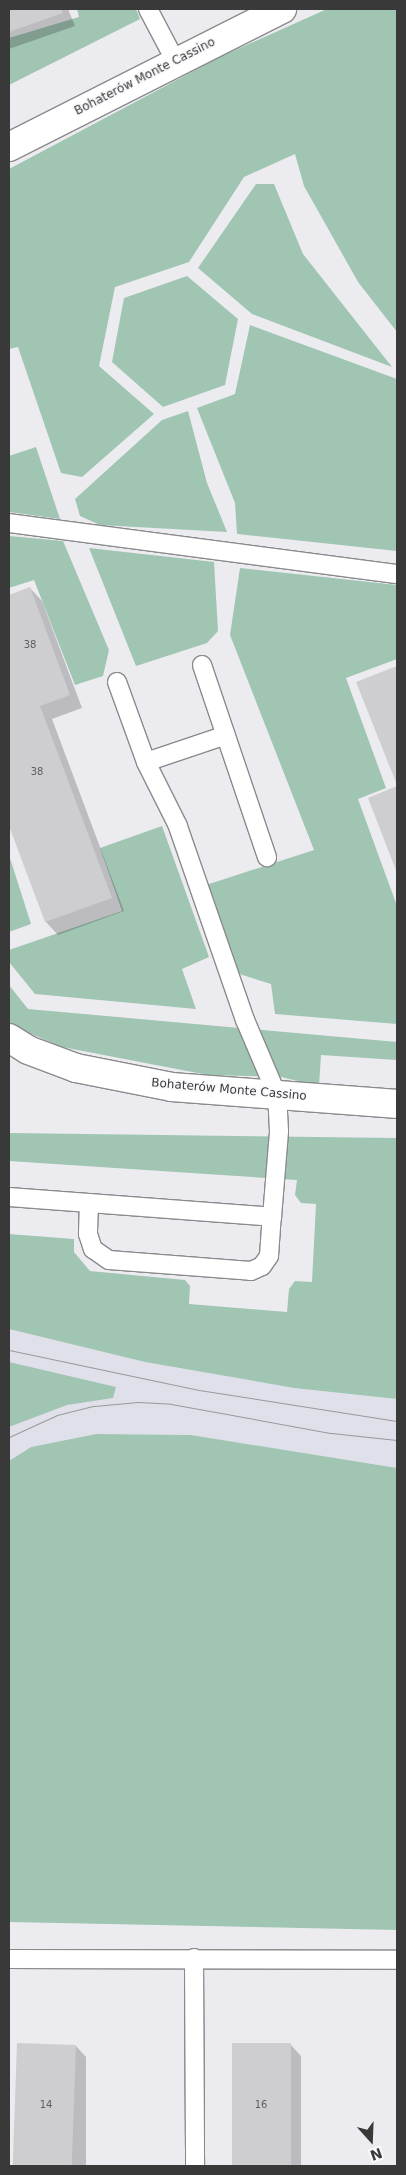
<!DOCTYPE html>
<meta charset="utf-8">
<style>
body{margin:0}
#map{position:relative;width:406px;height:2175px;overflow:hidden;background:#ececf0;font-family:"DejaVu Sans",sans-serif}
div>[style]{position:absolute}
.built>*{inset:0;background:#e0e0ea}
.green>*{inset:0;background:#a0c5b3}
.shadow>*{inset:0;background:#0003}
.building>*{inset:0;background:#ceced1;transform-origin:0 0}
.roads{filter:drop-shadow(1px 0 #8a8a8d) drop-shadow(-1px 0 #8a8a8d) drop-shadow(0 1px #8a8a8d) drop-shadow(0 -1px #8a8a8d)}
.lane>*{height:18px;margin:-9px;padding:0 9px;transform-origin:9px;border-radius:9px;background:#fff}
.street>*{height:28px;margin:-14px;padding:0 14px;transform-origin:14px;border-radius:14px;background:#fff}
.tram>*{height:1px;margin:-0.5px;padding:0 0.5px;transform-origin:0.5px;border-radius:0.5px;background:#99999c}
span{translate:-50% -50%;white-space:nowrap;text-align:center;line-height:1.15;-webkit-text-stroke:4px #fafafd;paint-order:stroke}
.number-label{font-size:10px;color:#5e5e60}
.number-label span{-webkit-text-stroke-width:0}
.street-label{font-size:12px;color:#39393a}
.frame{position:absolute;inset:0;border:10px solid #39393a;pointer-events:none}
.north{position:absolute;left:346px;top:2115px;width:50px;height:50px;-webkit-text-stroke:4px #fafafd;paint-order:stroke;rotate:160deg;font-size:14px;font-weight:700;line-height:20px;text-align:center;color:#39393a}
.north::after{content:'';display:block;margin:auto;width:18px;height:22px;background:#39393a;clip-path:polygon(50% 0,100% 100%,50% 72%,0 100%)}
</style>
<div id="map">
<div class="built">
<i style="clip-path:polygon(9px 1329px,145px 1362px,294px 1388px,397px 1399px,397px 1468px,191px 1435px,96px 1434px,31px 1447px,9px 1461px)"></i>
</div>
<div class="green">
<i style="clip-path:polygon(77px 9px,136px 9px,140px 19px,9px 85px,9px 38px,79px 17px)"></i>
<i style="clip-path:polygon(327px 9px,397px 9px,397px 332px,358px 282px,304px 186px,295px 154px,244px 177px,189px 262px,115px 287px,99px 366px,154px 414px,82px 477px,61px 473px,18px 347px,9px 349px,9px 169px,222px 56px)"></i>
<i style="clip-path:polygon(256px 184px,274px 184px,303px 254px,392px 367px,252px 314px,198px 268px)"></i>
<i style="clip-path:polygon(187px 276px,238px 319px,225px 385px,163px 407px,112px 362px,124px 298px)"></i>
<i style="clip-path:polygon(250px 325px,397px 379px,397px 551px,237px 534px,235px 503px,197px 408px,235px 394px)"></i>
<i style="clip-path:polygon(188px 411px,207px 483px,227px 532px,100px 525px,80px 516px,75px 499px,162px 420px)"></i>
<i style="clip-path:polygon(36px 447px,60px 519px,9px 512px,9px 456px)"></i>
<i style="clip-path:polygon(9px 536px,63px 541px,109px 650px,103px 676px,75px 685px,34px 580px,9px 588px)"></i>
<i style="clip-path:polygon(89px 548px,214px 562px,218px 631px,207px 643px,136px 666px)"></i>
<i style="clip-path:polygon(240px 568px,397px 585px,397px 659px,346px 678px,386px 788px,358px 799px,397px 906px,397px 1024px,275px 1014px,271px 984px,233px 972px,203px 886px,314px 850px,230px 635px)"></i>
<i style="clip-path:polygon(162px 826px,209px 957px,182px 969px,196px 1009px,35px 994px,9px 962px,9px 950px,122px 911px,100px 848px)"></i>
<i style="clip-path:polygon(9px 855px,31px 924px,9px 932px)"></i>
<i style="clip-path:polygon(9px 985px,28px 1009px,397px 1042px,397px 1060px,321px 1055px,319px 1086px,281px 1077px,208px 1075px,62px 1047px,13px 1026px,9px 1021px)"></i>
<i style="clip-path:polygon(9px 1133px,397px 1138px,397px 1399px,294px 1388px,145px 1362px,9px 1329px,9px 1234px,74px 1239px,74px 1252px,90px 1271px,185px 1280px,190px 1286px,189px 1304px,287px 1312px,289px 1289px,295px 1281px,312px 1282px,316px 1204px,301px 1203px,295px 1195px,297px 1180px,9px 1161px)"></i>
<i style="clip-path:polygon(9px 1362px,116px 1387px,113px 1398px,67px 1405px,9px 1427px)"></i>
<i style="clip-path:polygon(96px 1434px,191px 1435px,397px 1468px,397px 1930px,9px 1922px,9px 1461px,31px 1447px)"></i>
</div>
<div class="shadow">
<i style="clip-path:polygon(9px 9px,68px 9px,75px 26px,9px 49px)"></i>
<i style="clip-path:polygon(30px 588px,42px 601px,82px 708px,52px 719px,124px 911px,58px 935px,46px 922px,9px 822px,9px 596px)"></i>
<i style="clip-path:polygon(397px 667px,397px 782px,357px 682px)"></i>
<i style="clip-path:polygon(397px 788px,397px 870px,370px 799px)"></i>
<i style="clip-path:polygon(18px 2044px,76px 2046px,86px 2057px,86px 2166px,18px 2166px)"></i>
<i style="clip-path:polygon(233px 2044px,291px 2045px,301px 2056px,301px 2166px,233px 2166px)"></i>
</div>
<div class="building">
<i style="clip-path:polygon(9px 9px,61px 9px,63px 13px,9px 32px)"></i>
<i style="clip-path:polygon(30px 587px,70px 695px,40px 706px,112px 898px,45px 922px,9px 826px,9px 595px)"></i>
<i style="clip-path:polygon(397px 666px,397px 785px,356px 682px)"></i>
<i style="clip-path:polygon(397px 786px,397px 873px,368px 798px)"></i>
<i style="left:17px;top:2043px;width:59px;height:123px;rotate:2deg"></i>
<i style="left:232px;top:2043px;width:59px;height:123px"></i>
</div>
<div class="roads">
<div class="lane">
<i style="left:148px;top:9px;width:60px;rotate:62.2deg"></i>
<i style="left:9px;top:523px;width:391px;rotate:7.5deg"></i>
<i style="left:202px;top:665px;width:203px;rotate:71.3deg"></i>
<i style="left:146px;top:762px;width:84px;rotate:-18.6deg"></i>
<i style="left:9px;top:1197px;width:264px;rotate:4.3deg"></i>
<i style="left:272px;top:1217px;width:86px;rotate:-85.3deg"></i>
<i style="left:279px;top:1131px;width:36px;rotate:-93deg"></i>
<i style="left:277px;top:1095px;width:82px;rotate:-113.1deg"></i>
<i style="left:245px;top:1020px;width:205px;rotate:-109.1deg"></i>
<i style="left:178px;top:826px;width:72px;rotate:-116.6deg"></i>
<i style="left:146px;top:762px;width:85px;rotate:-109.9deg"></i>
<i style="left:89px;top:1203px;width:31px;rotate:92deg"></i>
<i style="left:88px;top:1234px;width:16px;rotate:72deg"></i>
<i style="left:93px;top:1249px;width:19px;rotate:35deg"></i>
<i style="left:109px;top:1260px;width:142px;rotate:4.4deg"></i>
<i style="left:251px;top:1271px;width:12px;rotate:-24deg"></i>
<i style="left:262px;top:1266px;width:12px;rotate:-55deg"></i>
<i style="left:269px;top:1256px;width:39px;rotate:-86deg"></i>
<i style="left:194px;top:1958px;width:208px;rotate:89.7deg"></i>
<i style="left:9px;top:1959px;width:388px;rotate:0.1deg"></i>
</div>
<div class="street">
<i style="left:9px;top:147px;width:306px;rotate:-26.8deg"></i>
<i style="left:9px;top:1038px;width:22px;rotate:32deg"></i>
<i style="left:28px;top:1050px;width:51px;rotate:20.6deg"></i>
<i style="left:76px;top:1068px;width:98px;rotate:11.2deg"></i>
<i style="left:172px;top:1087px;width:226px;rotate:4.3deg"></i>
</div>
</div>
<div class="tram">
<i style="left:9px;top:1350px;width:194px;rotate:11.9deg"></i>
<i style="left:199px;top:1390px;width:200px;rotate:8.9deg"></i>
<i style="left:9px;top:1437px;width:53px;rotate:-24.6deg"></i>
<i style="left:57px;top:1415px;width:38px;rotate:-14deg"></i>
<i style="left:94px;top:1406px;width:44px;rotate:-5.2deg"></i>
<i style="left:138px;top:1402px;width:33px;rotate:3deg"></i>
<i style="left:171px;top:1404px;width:163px;rotate:10.3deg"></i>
<i style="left:331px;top:1433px;width:66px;rotate:6.1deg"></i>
</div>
<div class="number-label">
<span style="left:30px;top:645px">38</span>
<span style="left:37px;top:772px">38</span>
<span style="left:46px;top:2105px">14</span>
<span style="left:261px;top:2105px">16</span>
</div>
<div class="street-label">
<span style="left:145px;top:77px;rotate:-27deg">Bohaterów Monte Cassino</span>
<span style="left:229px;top:1090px;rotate:5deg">Bohaterów Monte Cassino</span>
</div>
<div class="frame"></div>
<div class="north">N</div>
</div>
